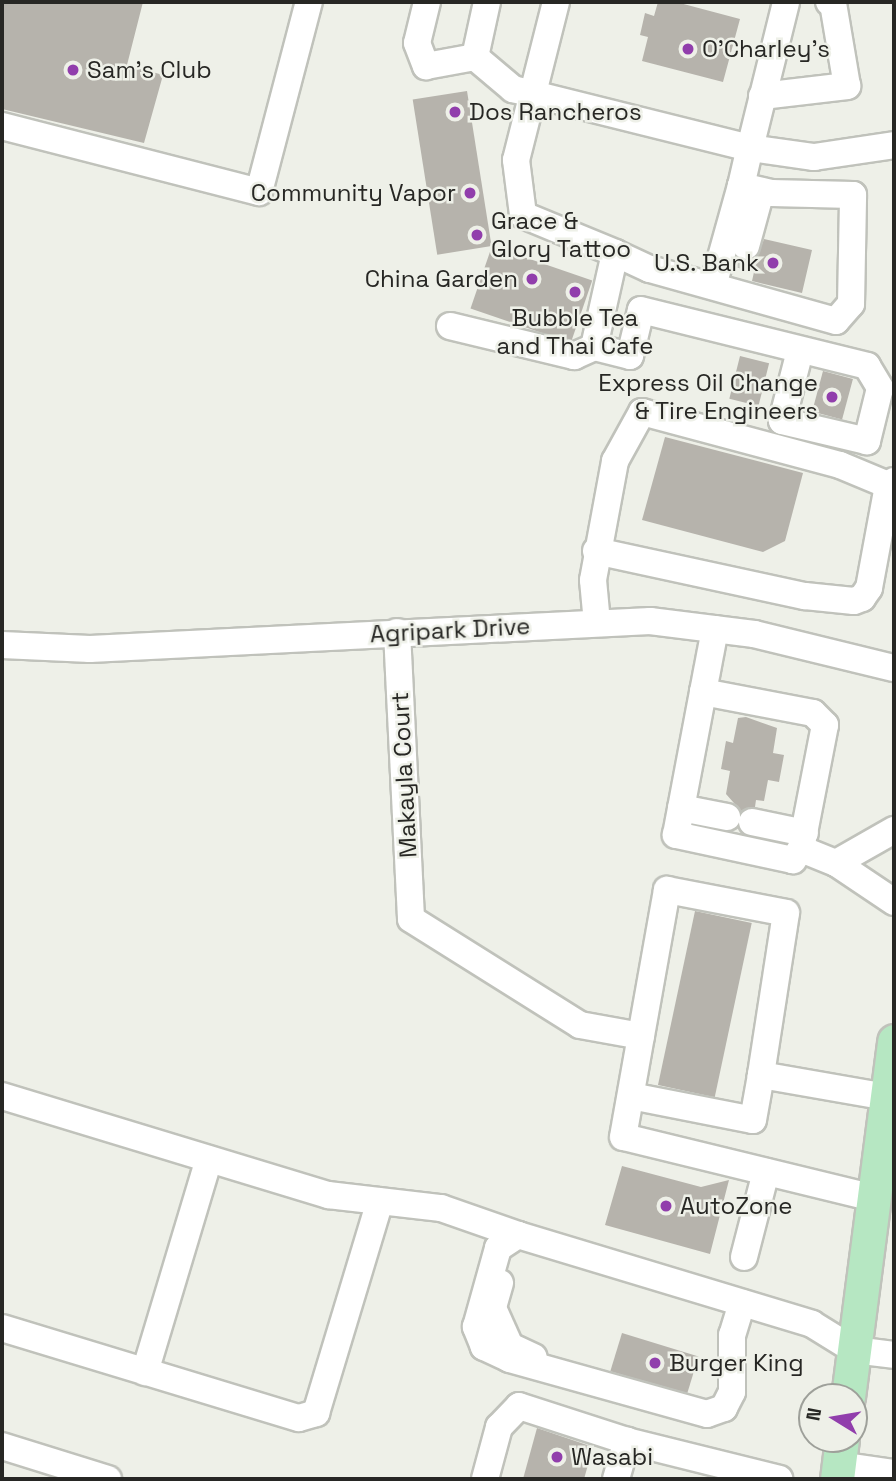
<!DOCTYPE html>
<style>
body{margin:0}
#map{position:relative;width:896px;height:1481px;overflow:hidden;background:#eef0e8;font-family:"Space Grotesk",sans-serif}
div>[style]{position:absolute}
.building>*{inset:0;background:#b6b3ac;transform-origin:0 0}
.minor-tunnel>*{height:26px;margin-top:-13px;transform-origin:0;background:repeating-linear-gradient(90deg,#c6c8c1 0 26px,transparent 0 39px)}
.roads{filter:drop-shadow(2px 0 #c0c2bb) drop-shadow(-2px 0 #c0c2bb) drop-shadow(0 2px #c0c2bb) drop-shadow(0 -2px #c0c2bb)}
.minor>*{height:26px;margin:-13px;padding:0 13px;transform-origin:13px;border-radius:13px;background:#fff}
.major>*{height:33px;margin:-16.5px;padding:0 16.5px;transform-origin:16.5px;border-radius:16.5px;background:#b6e7c2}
.dots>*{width:19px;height:19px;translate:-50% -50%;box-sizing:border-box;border:4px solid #eef0e8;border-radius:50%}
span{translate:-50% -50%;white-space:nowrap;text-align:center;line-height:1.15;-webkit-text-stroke:5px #eef0e8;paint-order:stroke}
.poi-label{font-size:24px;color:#272724}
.left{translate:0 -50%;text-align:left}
.right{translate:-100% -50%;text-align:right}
.street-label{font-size:24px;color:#272724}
.frame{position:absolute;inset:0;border:4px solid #272724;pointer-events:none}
.north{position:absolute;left:798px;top:1383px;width:70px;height:70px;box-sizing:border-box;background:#eef0e8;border:2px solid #9ea09a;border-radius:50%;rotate:281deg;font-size:19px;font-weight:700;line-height:28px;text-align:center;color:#272724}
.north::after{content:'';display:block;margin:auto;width:24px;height:32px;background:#913eac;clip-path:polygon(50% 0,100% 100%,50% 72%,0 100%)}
</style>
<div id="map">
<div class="building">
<i style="clip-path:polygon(2px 2px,143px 2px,127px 65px,163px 75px,144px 143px,2px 109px)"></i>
<i style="clip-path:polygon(658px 2px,676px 2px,740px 19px,723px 82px,642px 61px,648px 37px,640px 35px,645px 13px,654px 16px)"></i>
<i style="left:467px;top:91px;width:157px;height:55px;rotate:81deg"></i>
<i style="clip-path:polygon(764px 239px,812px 250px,802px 293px,752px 281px,754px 272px,735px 267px,737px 258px,757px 258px)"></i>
<i style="left:492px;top:246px;width:106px;height:66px;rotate:19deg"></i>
<i style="left:740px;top:356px;width:30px;height:44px;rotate:14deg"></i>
<i style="left:823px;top:371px;width:31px;height:42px;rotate:15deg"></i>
<i style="clip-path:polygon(665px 437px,803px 473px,785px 541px,763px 552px,642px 520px)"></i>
<i style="clip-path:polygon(746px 717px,777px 728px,773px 753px,784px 755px,779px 782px,768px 780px,764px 801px,756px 800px,755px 807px,741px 811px,726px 794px,730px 771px,721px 769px,726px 741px,733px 743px,738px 718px)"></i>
<i style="left:695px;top:911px;width:58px;height:178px;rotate:12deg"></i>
<i style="clip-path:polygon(622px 1166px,701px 1187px,729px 1180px,710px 1254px,605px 1225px)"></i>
<i style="left:622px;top:1333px;width:80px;height:40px;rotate:17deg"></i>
<i style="clip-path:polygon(537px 1428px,593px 1447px,584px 1479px,523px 1479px)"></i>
</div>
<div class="minor-tunnel">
<i style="left:740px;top:268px;width:23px;rotate:-75deg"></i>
</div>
<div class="roads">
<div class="minor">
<i style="left:427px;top:2px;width:42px;rotate:103.7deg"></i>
<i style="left:417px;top:43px;width:25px;rotate:69deg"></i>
<i style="left:426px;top:66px;width:50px;rotate:-10.4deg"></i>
<i style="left:487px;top:2px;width:56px;rotate:102.3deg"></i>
<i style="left:475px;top:57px;width:50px;rotate:40.1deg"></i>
<i style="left:513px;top:89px;width:244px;rotate:14deg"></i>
<i style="left:750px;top:148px;width:150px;rotate:-76.1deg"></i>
<i style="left:556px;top:2px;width:163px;rotate:104.2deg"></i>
<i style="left:516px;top:160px;width:55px;rotate:82.7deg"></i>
<i style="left:523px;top:215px;width:100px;rotate:22.4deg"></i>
<i style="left:615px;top:253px;width:96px;rotate:102.6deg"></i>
<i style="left:594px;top:347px;width:37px;rotate:14deg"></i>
<i style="left:630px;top:356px;width:47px;rotate:-76.6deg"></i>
<i style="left:641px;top:310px;width:233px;rotate:13.9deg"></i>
<i style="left:867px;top:366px;width:26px;rotate:59deg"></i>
<i style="left:880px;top:388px;width:55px;rotate:103.8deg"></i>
<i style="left:867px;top:441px;width:87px;rotate:-166.8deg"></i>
<i style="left:782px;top:421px;width:72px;rotate:-75.6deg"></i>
<i style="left:762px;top:96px;width:86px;rotate:-6.7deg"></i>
<i style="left:847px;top:86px;width:84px;rotate:-99.6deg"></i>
<i style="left:833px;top:3px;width:4px;rotate:-166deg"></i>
<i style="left:2px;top:126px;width:265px;rotate:14.4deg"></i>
<i style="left:259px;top:192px;width:196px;rotate:-75.3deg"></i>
<i style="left:746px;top:246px;width:57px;rotate:-74.7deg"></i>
<i style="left:615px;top:253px;width:38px;rotate:25deg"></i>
<i style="left:650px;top:269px;width:193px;rotate:15.6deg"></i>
<i style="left:836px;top:321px;width:23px;rotate:-49deg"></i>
<i style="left:851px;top:304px;width:109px;rotate:-88.9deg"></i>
<i style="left:853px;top:195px;width:82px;rotate:-178.6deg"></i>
<i style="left:771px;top:193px;width:31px;rotate:-167deg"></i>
<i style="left:741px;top:186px;width:39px;rotate:-77deg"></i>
<i style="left:750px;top:148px;width:65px;rotate:8deg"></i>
<i style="left:814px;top:157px;width:81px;rotate:-8.5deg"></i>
<i style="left:713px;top:286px;width:104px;rotate:-74.4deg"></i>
<i style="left:450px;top:326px;width:128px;rotate:13.6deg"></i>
<i style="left:574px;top:356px;width:22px;rotate:-24deg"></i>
<i style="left:596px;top:551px;width:214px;rotate:12.2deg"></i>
<i style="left:805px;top:596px;width:49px;rotate:5.8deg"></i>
<i style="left:854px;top:601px;width:9px;rotate:-21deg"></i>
<i style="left:862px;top:598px;width:12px;rotate:-55deg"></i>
<i style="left:869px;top:588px;width:105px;rotate:-79.5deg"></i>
<i style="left:888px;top:485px;width:7px;rotate:-34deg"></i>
<i style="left:597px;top:623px;width:43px;rotate:-95.3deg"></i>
<i style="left:593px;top:580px;width:121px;rotate:-79.5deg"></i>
<i style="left:615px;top:461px;width:56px;rotate:-61.1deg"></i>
<i style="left:642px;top:412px;width:205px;rotate:15deg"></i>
<i style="left:840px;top:465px;width:52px;rotate:22.6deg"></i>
<i style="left:888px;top:485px;width:10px;rotate:53deg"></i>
<i style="left:397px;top:632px;width:287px;rotate:87.2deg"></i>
<i style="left:411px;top:919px;width:199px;rotate:32.1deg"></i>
<i style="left:580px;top:1025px;width:62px;rotate:10.2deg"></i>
<i style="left:2px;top:645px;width:88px;rotate:2.6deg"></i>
<i style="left:90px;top:649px;width:561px;rotate:-2.86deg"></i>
<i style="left:650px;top:621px;width:105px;rotate:7.1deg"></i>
<i style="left:754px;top:634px;width:144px;rotate:13.7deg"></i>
<i style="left:703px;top:692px;width:112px;rotate:10.8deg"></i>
<i style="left:813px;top:713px;width:17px;rotate:45deg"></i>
<i style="left:825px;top:725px;width:126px;rotate:101deg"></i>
<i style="left:801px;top:849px;width:14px;rotate:126deg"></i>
<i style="left:793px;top:860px;width:120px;rotate:-167.9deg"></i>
<i style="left:676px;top:835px;width:146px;rotate:-79.3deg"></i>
<i style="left:703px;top:692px;width:64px;rotate:-79.2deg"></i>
<i style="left:681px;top:808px;width:47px;rotate:11.1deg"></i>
<i style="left:752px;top:822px;width:54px;rotate:11.7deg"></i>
<i style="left:801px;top:849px;width:38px;rotate:22deg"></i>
<i style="left:836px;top:863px;width:70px;rotate:33.9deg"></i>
<i style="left:836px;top:863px;width:67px;rotate:-29.6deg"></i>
<i style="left:2px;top:1096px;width:341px;rotate:16.9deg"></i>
<i style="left:328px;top:1195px;width:114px;rotate:6.6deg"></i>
<i style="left:441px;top:1208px;width:82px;rotate:19.3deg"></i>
<i style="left:631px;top:1096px;width:124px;rotate:11.1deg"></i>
<i style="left:753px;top:1120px;width:46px;rotate:-79.9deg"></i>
<i style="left:874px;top:1198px;width:258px;rotate:-166.3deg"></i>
<i style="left:623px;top:1137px;width:251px;rotate:-79.9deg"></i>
<i style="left:667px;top:890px;width:121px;rotate:10.9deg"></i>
<i style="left:786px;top:913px;width:164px;rotate:98.8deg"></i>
<i style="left:761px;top:1075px;width:128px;rotate:9.9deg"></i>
<i style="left:744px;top:1257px;width:88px;rotate:-75.5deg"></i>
<i style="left:500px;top:1283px;width:26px;rotate:106deg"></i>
<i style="left:493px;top:1308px;width:42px;rotate:65.9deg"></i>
<i style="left:510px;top:1346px;width:26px;rotate:25deg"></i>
<i style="left:742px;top:1303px;width:34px;rotate:107deg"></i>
<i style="left:732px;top:1335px;width:57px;rotate:90deg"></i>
<i style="left:732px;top:1392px;width:18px;rotate:117deg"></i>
<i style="left:724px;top:1408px;width:18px;rotate:161deg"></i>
<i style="left:707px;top:1414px;width:205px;rotate:-164.4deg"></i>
<i style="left:510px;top:1359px;width:29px;rotate:-155deg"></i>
<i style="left:484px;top:1347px;width:22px;rotate:-112deg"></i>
<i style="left:476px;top:1327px;width:82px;rotate:-74.4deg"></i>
<i style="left:498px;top:1248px;width:24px;rotate:-33deg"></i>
<i style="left:518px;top:1235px;width:307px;rotate:16.8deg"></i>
<i style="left:812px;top:1324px;width:49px;rotate:31.8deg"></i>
<i style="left:854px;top:1350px;width:40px;rotate:7.1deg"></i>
<i style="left:2px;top:1328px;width:310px;rotate:16.9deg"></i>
<i style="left:299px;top:1418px;width:18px;rotate:-16deg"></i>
<i style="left:316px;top:1413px;width:221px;rotate:-73.2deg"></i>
<i style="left:145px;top:1372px;width:222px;rotate:-73.3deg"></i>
<i style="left:2px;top:1446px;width:111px;rotate:17.3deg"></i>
<i style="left:839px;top:1465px;width:56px;rotate:8.3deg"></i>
<i style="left:485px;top:1479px;width:54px;rotate:-74.9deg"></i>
<i style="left:499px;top:1427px;width:29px;rotate:-46deg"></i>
<i style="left:519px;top:1406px;width:114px;rotate:18deg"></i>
<i style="left:627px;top:1441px;width:157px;rotate:14deg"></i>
<i style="left:616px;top:1479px;width:40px;rotate:-74deg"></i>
</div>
<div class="major">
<i style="left:848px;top:1397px;width:359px;rotate:-82.6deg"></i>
<i style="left:837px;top:1479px;width:40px;rotate:-82.9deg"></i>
</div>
</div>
<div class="dots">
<i style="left:688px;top:49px;background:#913eac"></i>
<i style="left:73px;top:70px;background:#913eac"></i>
<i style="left:455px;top:112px;background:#913eac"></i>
<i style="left:470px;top:193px;background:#913eac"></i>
<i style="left:477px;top:235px;background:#913eac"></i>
<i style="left:773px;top:263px;background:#913eac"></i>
<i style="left:532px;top:279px;background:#913eac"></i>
<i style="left:575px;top:292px;background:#913eac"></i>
<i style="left:832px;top:397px;background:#913eac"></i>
<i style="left:666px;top:1206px;background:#913eac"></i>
<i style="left:655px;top:1363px;background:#913eac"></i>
<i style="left:557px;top:1457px;background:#913eac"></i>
</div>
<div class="poi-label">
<span class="left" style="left:702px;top:49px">O'Charley's</span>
<span class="left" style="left:87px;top:70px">Sam's Club</span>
<span class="left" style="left:469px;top:112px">Dos Rancheros</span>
<span class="right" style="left:456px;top:193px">Community Vapor</span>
<span class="left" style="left:491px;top:235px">Grace &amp;<br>Glory Tattoo</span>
<span class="right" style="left:759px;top:263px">U.S. Bank</span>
<span class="right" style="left:518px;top:279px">China Garden</span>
<span style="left:575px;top:332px">Bubble Tea<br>and Thai Cafe</span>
<span class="right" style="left:818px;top:397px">Express Oil Change<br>&amp; Tire Engineers</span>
<span class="left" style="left:680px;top:1206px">AutoZone</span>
<span class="left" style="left:669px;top:1363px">Burger King</span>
<span class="left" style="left:571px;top:1457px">Wasabi</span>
</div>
<div class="street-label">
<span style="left:450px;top:630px;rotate:-3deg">Agripark Drive</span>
<span style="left:404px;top:775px;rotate:-93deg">Makayla Court</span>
</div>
<div class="frame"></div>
<div class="north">N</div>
</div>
